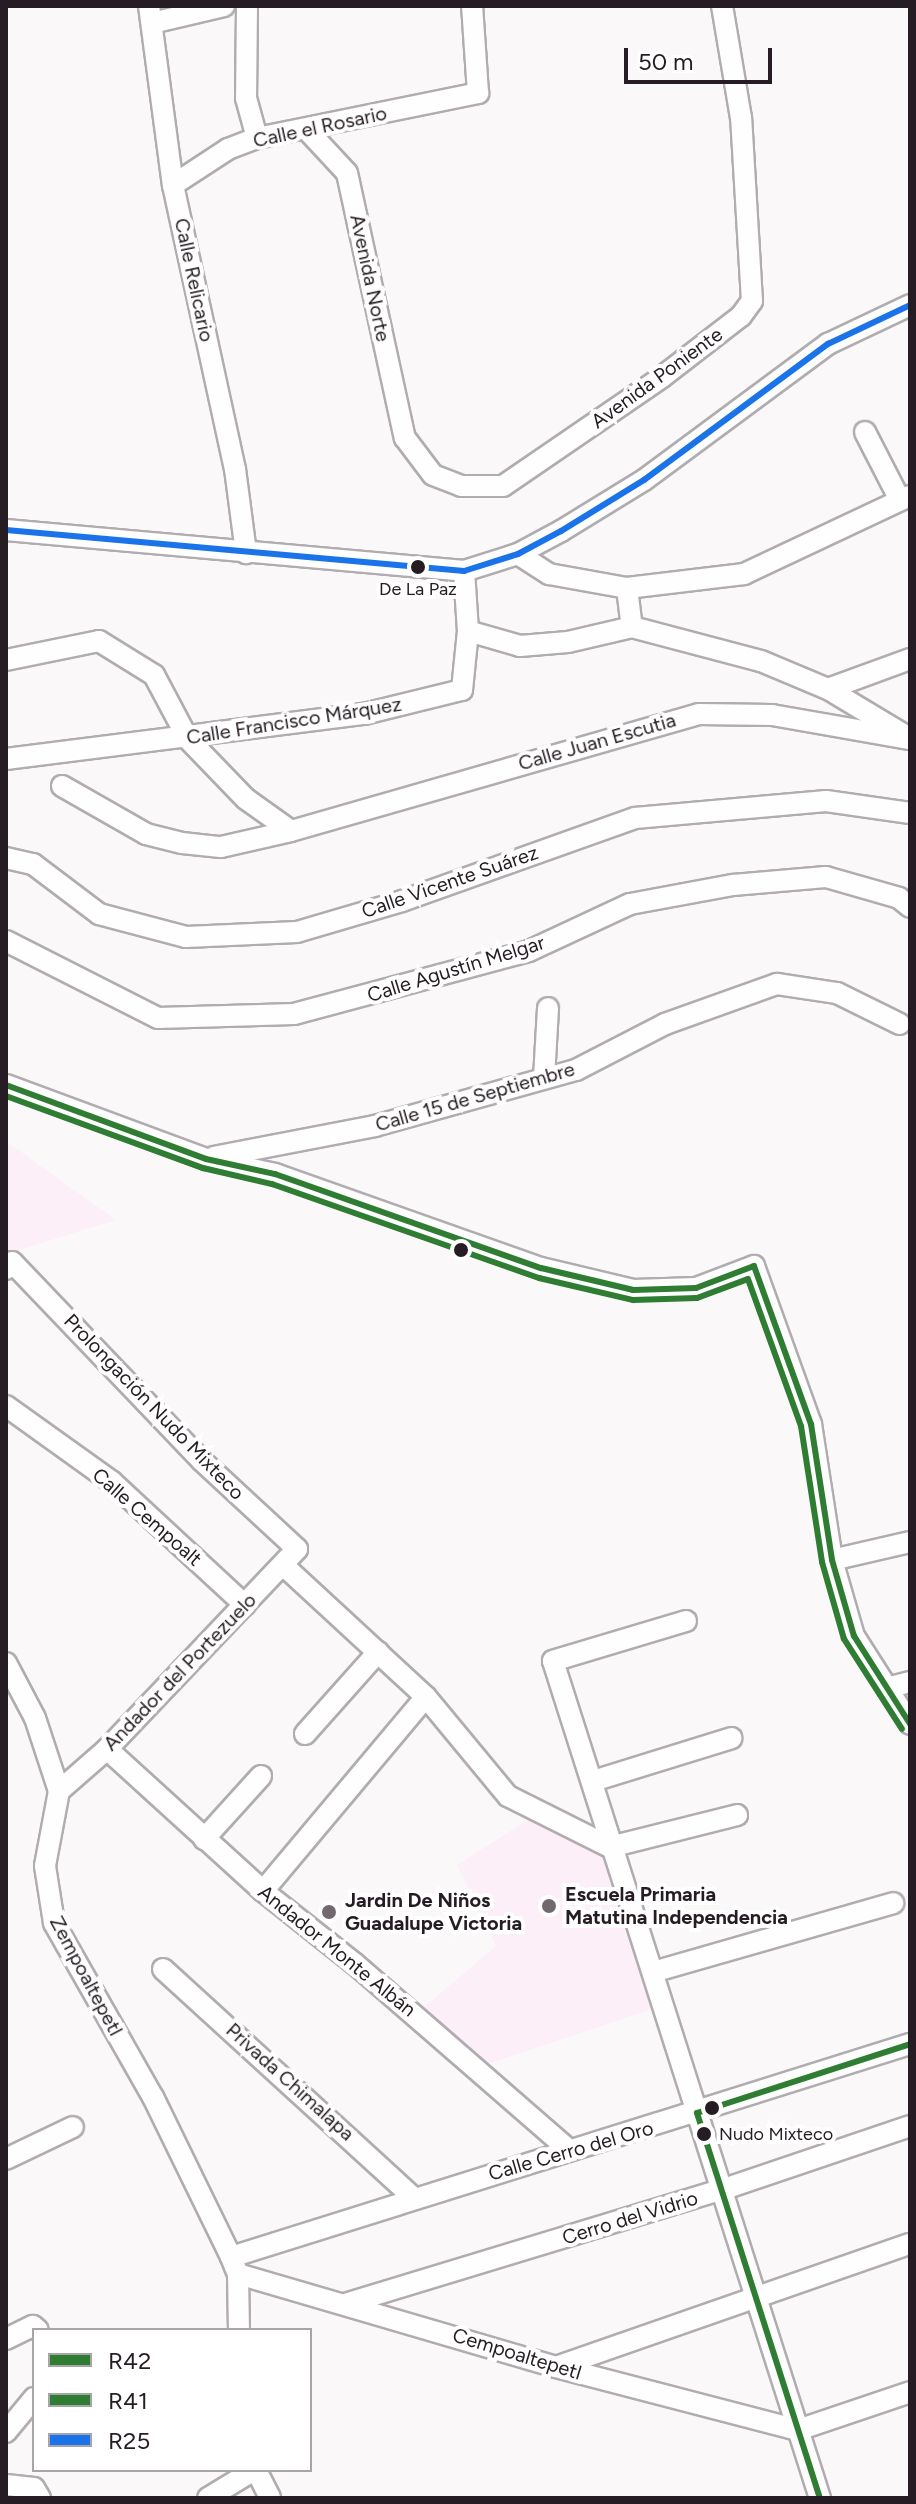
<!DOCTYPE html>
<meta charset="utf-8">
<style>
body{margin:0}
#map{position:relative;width:916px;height:2504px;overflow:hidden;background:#fbf8fa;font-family:Figtree,sans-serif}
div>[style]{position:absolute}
.built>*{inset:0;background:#fceff8}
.roads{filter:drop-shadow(2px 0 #b1acb0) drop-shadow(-2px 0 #b1acb0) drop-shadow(0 2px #b1acb0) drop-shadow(0 -2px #b1acb0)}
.minor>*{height:20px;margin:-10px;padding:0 10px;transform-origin:10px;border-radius:10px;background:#fefefe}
.bus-1>*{height:6px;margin:-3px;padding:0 3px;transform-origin:3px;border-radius:3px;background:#2e7d32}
.bus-2>*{height:6px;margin:-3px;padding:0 3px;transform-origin:3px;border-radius:3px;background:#2e7d32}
.bus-3>*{height:6px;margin:-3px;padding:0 3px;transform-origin:3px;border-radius:3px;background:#1a73e8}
.dots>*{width:22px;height:22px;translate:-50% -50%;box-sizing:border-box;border:4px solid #fff;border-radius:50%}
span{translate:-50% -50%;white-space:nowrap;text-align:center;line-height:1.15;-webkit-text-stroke:8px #fff;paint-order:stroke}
.bus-label{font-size:18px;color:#261c23}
.left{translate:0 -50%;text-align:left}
.street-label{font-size:20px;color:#261c23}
.poi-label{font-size:20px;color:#261c23;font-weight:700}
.frame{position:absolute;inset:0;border:8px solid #261c23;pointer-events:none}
.legend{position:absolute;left:32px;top:2328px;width:280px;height:144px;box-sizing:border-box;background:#fff;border:2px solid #a8a4a7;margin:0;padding:10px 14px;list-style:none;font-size:24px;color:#261c23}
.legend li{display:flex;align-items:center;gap:16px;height:40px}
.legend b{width:40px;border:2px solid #a8a4a7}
.scale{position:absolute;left:624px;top:48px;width:148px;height:36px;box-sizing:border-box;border:4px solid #261c23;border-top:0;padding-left:10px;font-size:24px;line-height:28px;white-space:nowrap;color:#261c23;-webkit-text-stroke:6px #fff;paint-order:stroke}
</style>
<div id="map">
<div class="built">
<i style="clip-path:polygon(6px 1141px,116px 1220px,6px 1254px)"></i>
<i style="clip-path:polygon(534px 1816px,604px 1851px,652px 2009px,482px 2066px,421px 2010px,496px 1946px,457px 1865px)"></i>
</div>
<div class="roads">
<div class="minor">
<i style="left:149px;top:6px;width:181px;rotate:82.4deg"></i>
<i style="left:173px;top:185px;width:291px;rotate:77.7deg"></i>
<i style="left:235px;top:469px;width:85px;rotate:82.5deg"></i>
<i style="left:247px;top:6px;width:92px;rotate:90.6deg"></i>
<i style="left:246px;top:98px;width:41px;rotate:74.6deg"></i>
<i style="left:152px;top:23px;width:74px;rotate:-13.3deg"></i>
<i style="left:308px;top:131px;width:57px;rotate:47.1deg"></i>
<i style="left:347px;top:173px;width:271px;rotate:77.7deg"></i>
<i style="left:405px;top:438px;width:46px;rotate:52.9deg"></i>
<i style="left:433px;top:475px;width:30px;rotate:21deg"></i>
<i style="left:461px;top:486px;width:42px"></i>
<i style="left:503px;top:486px;width:193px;rotate:-34.4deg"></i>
<i style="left:662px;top:377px;width:100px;rotate:-37.7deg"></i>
<i style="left:741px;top:316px;width:19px;rotate:-54deg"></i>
<i style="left:752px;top:301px;width:183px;rotate:-93.4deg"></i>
<i style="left:741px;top:118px;width:114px;rotate:-99.6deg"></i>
<i style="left:173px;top:185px;width:66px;rotate:-33.2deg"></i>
<i style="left:228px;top:149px;width:31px;rotate:-21deg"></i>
<i style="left:257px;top:138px;width:226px;rotate:-11.5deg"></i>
<i style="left:478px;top:93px;width:87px;rotate:-93.9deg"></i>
<i style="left:865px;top:432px;width:76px;rotate:62.8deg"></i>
<i style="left:6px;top:530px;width:460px;rotate:5.1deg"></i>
<i style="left:464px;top:571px;width:57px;rotate:-17.5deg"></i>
<i style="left:518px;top:554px;width:49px;rotate:-28.1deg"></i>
<i style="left:561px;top:531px;width:97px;rotate:-31.6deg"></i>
<i style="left:644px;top:480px;width:229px;rotate:-36.5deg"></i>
<i style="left:828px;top:344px;width:91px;rotate:-25.4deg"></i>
<i style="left:518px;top:554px;width:37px;rotate:33deg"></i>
<i style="left:549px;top:574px;width:79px;rotate:10.2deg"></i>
<i style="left:627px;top:588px;width:118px;rotate:-6.8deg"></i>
<i style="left:744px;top:574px;width:183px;rotate:-25.2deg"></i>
<i style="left:627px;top:588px;width:39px;rotate:83deg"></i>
<i style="left:468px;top:631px;width:54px;rotate:16.1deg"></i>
<i style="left:520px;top:646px;width:48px;rotate:-4.8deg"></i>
<i style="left:568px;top:642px;width:66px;rotate:-13.2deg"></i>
<i style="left:632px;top:627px;width:133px;rotate:14.8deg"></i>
<i style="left:761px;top:661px;width:73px;rotate:22.7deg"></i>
<i style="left:828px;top:689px;width:87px;rotate:31deg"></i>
<i style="left:6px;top:660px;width:95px;rotate:-11.5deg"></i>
<i style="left:99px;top:641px;width:65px;rotate:31.7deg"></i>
<i style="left:154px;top:675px;width:72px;rotate:62deg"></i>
<i style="left:188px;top:739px;width:83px;rotate:46deg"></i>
<i style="left:246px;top:799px;width:55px;rotate:35.4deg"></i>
<i style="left:291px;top:831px;width:424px;rotate:-16deg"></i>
<i style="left:699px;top:714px;width:73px;rotate:0.8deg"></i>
<i style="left:772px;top:715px;width:140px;rotate:9.9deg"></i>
<i style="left:828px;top:689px;width:87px;rotate:-20.1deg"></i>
<i style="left:6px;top:759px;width:361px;rotate:-7.2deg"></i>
<i style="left:364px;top:714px;width:101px;rotate:-13.8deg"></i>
<i style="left:462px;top:690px;width:59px;rotate:-84.2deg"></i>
<i style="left:468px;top:631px;width:60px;rotate:-93.8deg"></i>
<i style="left:62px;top:786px;width:97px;rotate:29.7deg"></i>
<i style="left:146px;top:834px;width:37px;rotate:14deg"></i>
<i style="left:182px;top:843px;width:39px;rotate:6deg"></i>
<i style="left:221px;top:847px;width:72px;rotate:-12.9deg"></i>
<i style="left:6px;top:858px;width:28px;rotate:13deg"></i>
<i style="left:33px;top:864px;width:83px;rotate:37.1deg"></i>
<i style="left:99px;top:914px;width:90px;rotate:14.8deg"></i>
<i style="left:186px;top:937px;width:111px;rotate:-2.6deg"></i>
<i style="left:297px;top:932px;width:109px;rotate:-16.4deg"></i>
<i style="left:402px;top:901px;width:247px;rotate:-19.6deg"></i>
<i style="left:635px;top:818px;width:192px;rotate:-5.1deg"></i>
<i style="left:826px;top:801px;width:85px;rotate:8.1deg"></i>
<i style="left:6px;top:941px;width:170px;rotate:26.9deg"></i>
<i style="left:158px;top:1018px;width:136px;rotate:-1.7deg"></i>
<i style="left:294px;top:1014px;width:243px;rotate:-15deg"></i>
<i style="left:529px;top:951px;width:111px;rotate:-25deg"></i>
<i style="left:630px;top:904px;width:105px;rotate:-10.5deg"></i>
<i style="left:733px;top:885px;width:93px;rotate:-4.9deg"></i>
<i style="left:826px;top:877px;width:76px;rotate:16deg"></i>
<i style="left:899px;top:898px;width:14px;rotate:39deg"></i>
<i style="left:544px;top:1078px;width:70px;rotate:-86.7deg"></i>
<i style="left:6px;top:1085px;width:213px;rotate:20.3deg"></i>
<i style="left:206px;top:1159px;width:71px;rotate:12.3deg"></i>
<i style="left:275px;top:1174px;width:282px;rotate:19.5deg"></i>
<i style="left:541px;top:1268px;width:95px;rotate:13.4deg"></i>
<i style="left:633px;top:1290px;width:63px;rotate:-1.8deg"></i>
<i style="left:696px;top:1288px;width:62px;rotate:-20.8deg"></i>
<i style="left:754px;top:1266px;width:168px;rotate:70.2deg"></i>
<i style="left:811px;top:1424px;width:138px;rotate:81.2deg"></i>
<i style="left:832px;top:1560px;width:79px;rotate:73.9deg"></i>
<i style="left:854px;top:1636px;width:104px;rotate:57.5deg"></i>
<i style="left:214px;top:1157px;width:164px;rotate:-10.9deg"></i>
<i style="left:375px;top:1126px;width:209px;rotate:-15.6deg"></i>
<i style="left:576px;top:1070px;width:100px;rotate:-27.3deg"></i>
<i style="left:665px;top:1024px;width:119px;rotate:-19.7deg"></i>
<i style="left:777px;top:984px;width:61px;rotate:8.5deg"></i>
<i style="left:837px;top:993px;width:70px;rotate:26.2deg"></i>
<i style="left:6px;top:1269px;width:9px;rotate:-49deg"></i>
<i style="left:12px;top:1262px;width:274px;rotate:46.3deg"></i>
<i style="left:201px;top:1460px;width:131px;rotate:42.8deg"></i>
<i style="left:297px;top:1549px;width:276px;rotate:133.5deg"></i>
<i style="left:107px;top:1749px;width:64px;rotate:138.8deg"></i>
<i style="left:6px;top:1406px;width:130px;rotate:35.6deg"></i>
<i style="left:112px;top:1482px;width:181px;rotate:42.8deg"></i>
<i style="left:832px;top:1560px;width:80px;rotate:-13deg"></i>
<i style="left:283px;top:1565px;width:195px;rotate:42.7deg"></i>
<i style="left:426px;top:1697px;width:129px;rotate:50.4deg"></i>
<i style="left:508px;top:1796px;width:114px;rotate:26.6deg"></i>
<i style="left:610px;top:1847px;width:131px;rotate:-14.1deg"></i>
<i style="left:686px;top:1621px;width:139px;rotate:163.3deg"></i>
<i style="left:553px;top:1661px;width:879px;rotate:72.31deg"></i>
<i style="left:6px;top:1663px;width:62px;rotate:62.2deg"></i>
<i style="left:35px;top:1718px;width:77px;rotate:71.8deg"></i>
<i style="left:59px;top:1791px;width:76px;rotate:100.6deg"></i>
<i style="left:45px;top:1866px;width:58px;rotate:81deg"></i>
<i style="left:54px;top:1923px;width:200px;rotate:60.4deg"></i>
<i style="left:153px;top:2097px;width:178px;rotate:64deg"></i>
<i style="left:231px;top:2257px;width:18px;rotate:68deg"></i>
<i style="left:238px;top:2274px;width:56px;rotate:89deg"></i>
<i style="left:887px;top:1688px;width:24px;rotate:-15deg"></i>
<i style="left:305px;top:1734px;width:110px;rotate:-48.3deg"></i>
<i style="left:107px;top:1749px;width:211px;rotate:42.3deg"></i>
<i style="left:263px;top:1891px;width:116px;rotate:38.4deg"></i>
<i style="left:354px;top:1963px;width:285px;rotate:41deg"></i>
<i style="left:593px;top:1781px;width:145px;rotate:-17.2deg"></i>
<i style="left:204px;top:1839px;width:85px;rotate:-47.9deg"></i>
<i style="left:263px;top:1891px;width:253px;rotate:-50deg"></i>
<i style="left:163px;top:1969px;width:340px;rotate:42.4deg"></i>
<i style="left:653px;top:1972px;width:250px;rotate:-16deg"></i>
<i style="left:6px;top:2159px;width:74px;rotate:-25.5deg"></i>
<i style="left:231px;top:2257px;width:712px;rotate:-17.42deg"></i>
<i style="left:238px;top:2274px;width:331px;rotate:16.3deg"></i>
<i style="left:556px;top:2367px;width:250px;rotate:14.6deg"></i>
<i style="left:348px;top:2303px;width:393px;rotate:-16.9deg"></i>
<i style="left:724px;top:2189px;width:196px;rotate:-18.7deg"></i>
<i style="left:6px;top:2339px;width:30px;rotate:-26deg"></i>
<i style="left:33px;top:2326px;width:6px;rotate:39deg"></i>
<i style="left:556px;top:2367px;width:375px;rotate:-19.2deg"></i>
<i style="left:798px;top:2430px;width:118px;rotate:-18.7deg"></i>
<i style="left:6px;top:2432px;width:44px;rotate:-50.5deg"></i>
<i style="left:256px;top:2470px;width:31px;rotate:63deg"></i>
<i style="left:6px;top:2485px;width:28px;rotate:6deg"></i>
<i style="left:34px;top:2488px;width:12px;rotate:59deg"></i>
<i style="left:208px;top:2498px;width:54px;rotate:-31.3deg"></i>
</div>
</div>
<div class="bus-1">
<i style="left:6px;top:1085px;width:213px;rotate:20.3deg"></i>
<i style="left:206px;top:1159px;width:71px;rotate:12.3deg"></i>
<i style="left:275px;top:1174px;width:282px;rotate:19.5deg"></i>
<i style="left:541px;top:1268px;width:95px;rotate:13.4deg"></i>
<i style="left:633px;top:1290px;width:63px;rotate:-1.8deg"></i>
<i style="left:696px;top:1288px;width:62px;rotate:-20.8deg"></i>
<i style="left:754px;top:1266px;width:168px;rotate:70.2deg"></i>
<i style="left:811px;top:1424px;width:138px;rotate:81.2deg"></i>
<i style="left:832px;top:1560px;width:79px;rotate:73.9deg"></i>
<i style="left:854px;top:1636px;width:104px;rotate:57.5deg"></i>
<i style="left:697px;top:2113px;width:404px;rotate:72.3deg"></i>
<i style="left:697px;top:2113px;width:224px;rotate:-17.9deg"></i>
</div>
<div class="bus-2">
<i style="left:6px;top:1096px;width:210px;rotate:20.1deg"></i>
<i style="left:203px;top:1168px;width:71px;rotate:13.1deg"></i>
<i style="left:272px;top:1184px;width:283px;rotate:19.4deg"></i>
<i style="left:539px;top:1278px;width:97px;rotate:13.2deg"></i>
<i style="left:633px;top:1300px;width:64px;rotate:-1.8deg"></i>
<i style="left:697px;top:1298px;width:54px;rotate:-20.4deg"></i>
<i style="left:748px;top:1279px;width:156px;rotate:70.2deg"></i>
<i style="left:801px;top:1426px;width:138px;rotate:81.2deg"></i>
<i style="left:822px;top:1562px;width:80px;rotate:74.1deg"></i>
<i style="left:844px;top:1639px;width:107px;rotate:57.2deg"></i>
</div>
<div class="bus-3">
<i style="left:6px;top:530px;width:460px;rotate:5.1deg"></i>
<i style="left:464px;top:571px;width:57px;rotate:-17.5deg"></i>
<i style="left:518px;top:554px;width:49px;rotate:-28.1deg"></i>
<i style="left:561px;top:531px;width:97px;rotate:-31.6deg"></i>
<i style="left:644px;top:480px;width:229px;rotate:-36.5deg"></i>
<i style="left:828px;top:344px;width:91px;rotate:-25.4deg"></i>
</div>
<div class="dots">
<i style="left:418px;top:567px;background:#261c23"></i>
<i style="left:461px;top:1250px;background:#261c23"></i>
<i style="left:549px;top:1906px;background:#71696e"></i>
<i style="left:329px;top:1912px;background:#71696e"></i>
<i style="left:712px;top:2108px;background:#261c23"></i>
<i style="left:704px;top:2134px;background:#261c23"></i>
</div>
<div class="bus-label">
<span style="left:418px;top:589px">De La Paz</span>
<span class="left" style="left:719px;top:2134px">Nudo Mixteco</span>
</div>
<div class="street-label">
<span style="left:320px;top:127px;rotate:-12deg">Calle el Rosario</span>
<span style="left:370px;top:278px;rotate:78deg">Avenida Norte</span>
<span style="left:194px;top:280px;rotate:78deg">Calle Relicario</span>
<span style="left:657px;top:378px;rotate:-36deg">Avenida Poniente</span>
<span style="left:294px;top:721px;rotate:-9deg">Calle Francisco Márquez</span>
<span style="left:597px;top:742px;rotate:-16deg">Calle Juan Escutia</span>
<span style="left:450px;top:882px;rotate:-19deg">Calle Vicente Suárez</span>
<span style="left:456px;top:969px;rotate:-17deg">Calle Agustín Melgar</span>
<span style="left:475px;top:1097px;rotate:-16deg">Calle 15 de Septiembre</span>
<span style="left:154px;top:1407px;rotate:46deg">Prolongación Nudo Mixteco</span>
<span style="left:147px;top:1517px;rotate:41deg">Calle Cempoalt</span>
<span style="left:180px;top:1672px;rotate:-46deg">Andador del Portezuelo</span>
<span style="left:337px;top:1951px;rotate:39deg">Andador Monte Albán</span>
<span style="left:86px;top:1976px;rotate:62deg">Zempoaltepetl</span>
<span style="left:290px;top:2082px;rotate:42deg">Privada Chimalapa</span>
<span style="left:571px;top:2151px;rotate:-16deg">Calle Cerro del Oro</span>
<span style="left:630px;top:2218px;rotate:-17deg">Cerro del Vidrio</span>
<span style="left:517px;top:2354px;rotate:17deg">Cempoaltepetl</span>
</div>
<div class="poi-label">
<span class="left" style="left:565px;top:1906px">Escuela Primaria<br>Matutina Independencia</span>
<span class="left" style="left:345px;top:1912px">Jardin De Niños<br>Guadalupe Victoria</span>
</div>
<div class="frame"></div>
<ul class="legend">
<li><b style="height:10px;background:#2e7d32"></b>R42</li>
<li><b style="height:10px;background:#2e7d32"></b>R41</li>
<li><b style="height:10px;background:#1a73e8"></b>R25</li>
</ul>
<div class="scale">50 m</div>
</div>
